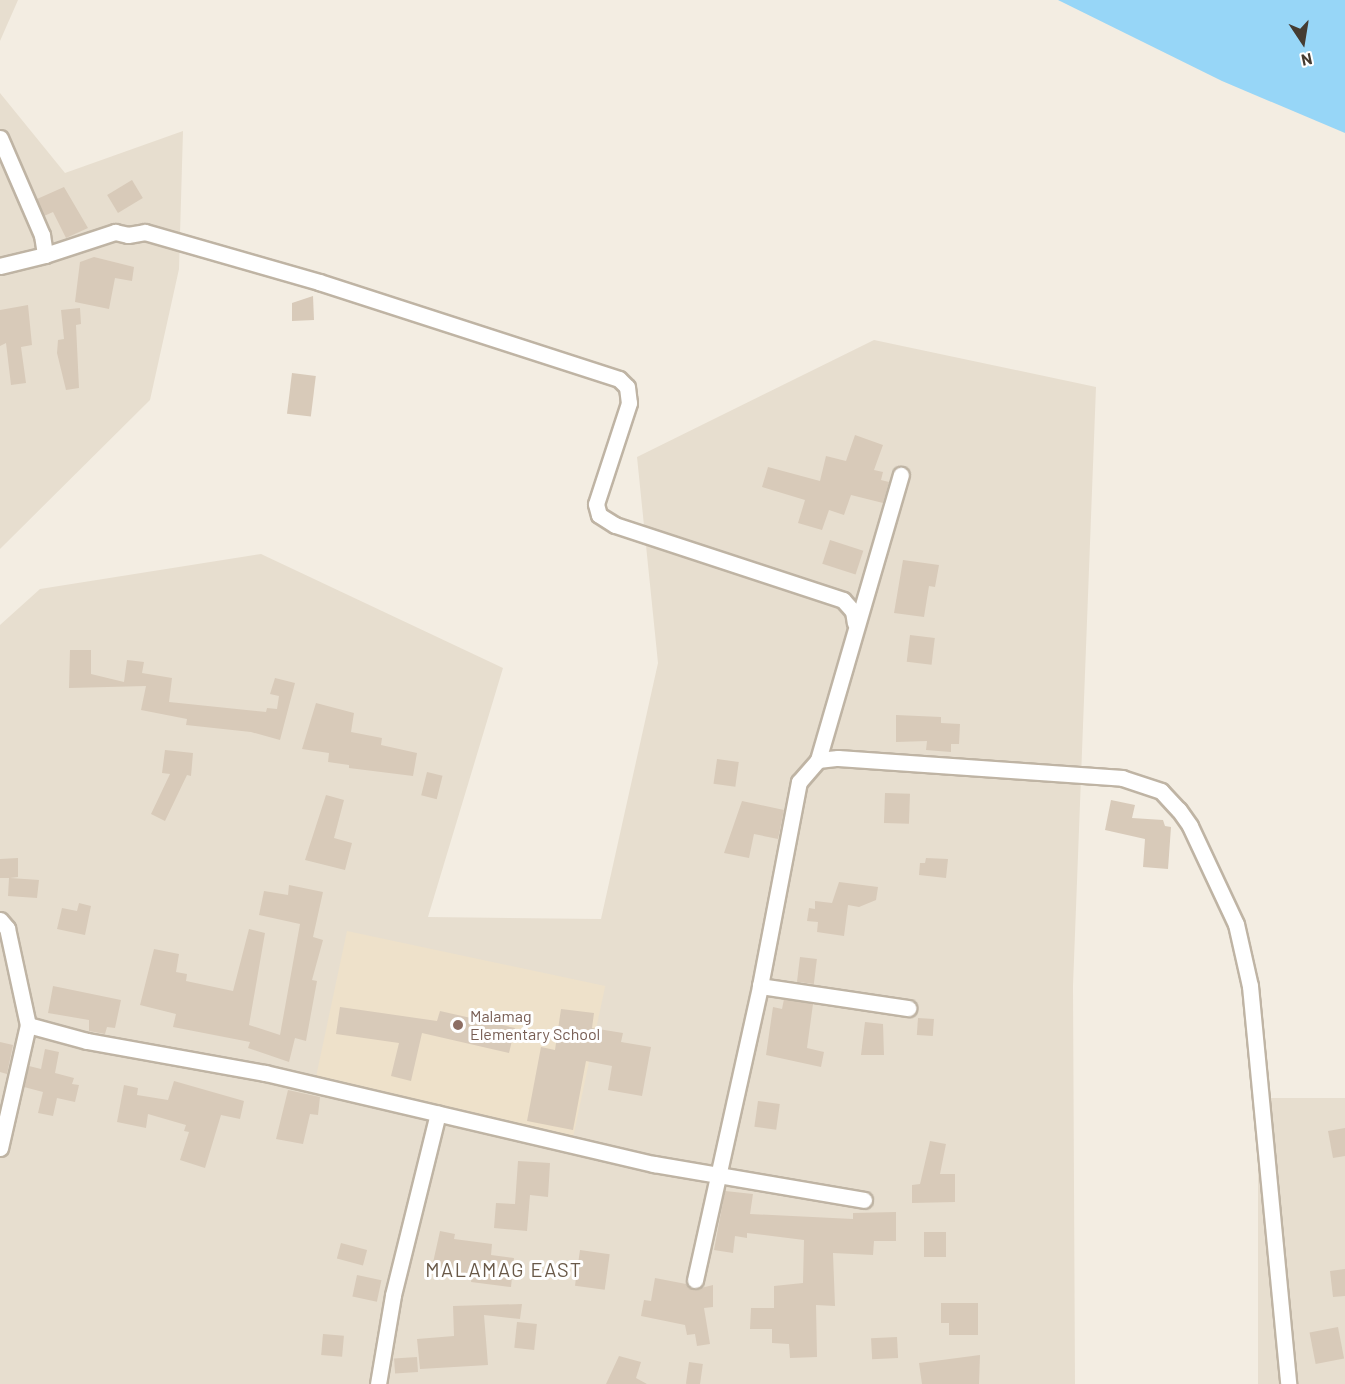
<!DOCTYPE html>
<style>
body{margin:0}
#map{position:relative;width:1345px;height:1384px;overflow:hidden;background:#f3ede2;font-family:Barlow,sans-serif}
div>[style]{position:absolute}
.residential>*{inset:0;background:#e7decf;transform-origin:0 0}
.education>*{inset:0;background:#eee1ca;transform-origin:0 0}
.water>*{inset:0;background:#97d6f7}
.building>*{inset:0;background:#d8cab9;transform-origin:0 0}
.roads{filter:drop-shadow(2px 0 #bfb4a4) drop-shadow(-2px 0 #bfb4a4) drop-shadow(0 2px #bfb4a4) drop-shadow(0 -2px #bfb4a4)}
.minor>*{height:15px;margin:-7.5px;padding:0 7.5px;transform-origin:7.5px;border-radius:7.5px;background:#fff}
.dots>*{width:16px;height:16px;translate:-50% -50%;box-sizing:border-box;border:3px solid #fff;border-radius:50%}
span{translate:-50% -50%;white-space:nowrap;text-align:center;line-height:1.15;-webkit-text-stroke:6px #fff;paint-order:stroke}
.education-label{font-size:16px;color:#785e54}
.left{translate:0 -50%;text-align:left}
.quarter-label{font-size:20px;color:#695948;letter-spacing:1.5px}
.north{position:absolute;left:1273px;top:12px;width:60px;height:60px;-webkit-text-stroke:4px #fff;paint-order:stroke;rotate:168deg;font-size:16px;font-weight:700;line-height:24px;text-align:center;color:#453c32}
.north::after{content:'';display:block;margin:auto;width:21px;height:27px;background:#453c32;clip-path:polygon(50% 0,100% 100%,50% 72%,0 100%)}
</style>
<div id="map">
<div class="residential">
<i style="clip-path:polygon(0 0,18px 0,0 41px)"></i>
<i style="clip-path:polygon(0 93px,65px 173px,183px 131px,179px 269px,150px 400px,0 549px)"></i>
<i style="clip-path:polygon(874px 340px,1096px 387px,1073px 986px,1075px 1384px,0 1384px,0 625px,40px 589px,261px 554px,503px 668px,428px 917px,601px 919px,658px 663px,637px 457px)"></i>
<i style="left:1345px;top:1098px;width:286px;height:87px;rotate:90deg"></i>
</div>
<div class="education">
<i style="left:347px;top:931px;width:264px;height:153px;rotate:12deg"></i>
</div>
<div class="water">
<i style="clip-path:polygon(1058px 0,1345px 0,1345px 133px,1222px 81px)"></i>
</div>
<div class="building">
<i style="left:132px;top:180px;width:21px;height:29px;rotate:59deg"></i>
<i style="clip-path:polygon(64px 187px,88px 228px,66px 238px,53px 212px,44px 216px,37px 199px)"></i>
<i style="clip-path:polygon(94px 257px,134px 267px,132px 281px,115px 278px,109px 309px,75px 302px,80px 262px)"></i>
<i style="clip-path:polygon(313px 296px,314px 320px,292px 321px,292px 303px)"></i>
<i style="clip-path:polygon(28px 305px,32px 345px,21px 347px,26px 383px,11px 385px,6px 343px,0 346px,0 310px)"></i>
<i style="clip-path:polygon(80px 308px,81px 324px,76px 325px,79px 388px,66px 390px,57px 353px,58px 340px,64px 339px,61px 310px)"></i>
<i style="left:292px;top:373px;width:24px;height:41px;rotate:7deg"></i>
<i style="clip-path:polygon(855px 435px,883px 445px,874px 470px,883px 472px,881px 480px,889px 482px,883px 503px,851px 495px,844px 515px,829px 510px,822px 530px,798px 523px,805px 500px,762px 487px,768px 467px,820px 481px,826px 456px,846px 461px)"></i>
<i style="left:830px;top:540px;width:35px;height:25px;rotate:18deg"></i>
<i style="clip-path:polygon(903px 560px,939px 565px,935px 587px,929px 586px,924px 617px,894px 613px)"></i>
<i style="left:910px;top:635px;width:25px;height:27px;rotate:7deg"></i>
<i style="clip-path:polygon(70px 650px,91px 650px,91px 674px,124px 682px,127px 660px,144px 662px,142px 673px,172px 678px,169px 702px,266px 712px,267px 708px,277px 709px,279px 696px,270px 694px,275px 678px,295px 683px,280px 740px,251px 732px,186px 725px,187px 719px,141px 710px,146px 686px,69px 688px)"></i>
<i style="clip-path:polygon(316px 703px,354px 713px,351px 732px,382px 738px,381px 745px,417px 753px,413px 776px,349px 768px,349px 765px,328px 762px,329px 753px,302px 749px)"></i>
<i style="clip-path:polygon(896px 715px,941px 717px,941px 723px,960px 724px,959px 744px,951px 744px,951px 752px,926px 750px,927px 741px,896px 742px)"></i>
<i style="clip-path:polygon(165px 750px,193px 753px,191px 776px,187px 775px,165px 821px,151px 814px,170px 774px,162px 773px)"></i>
<i style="left:717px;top:759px;width:22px;height:25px;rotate:8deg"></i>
<i style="left:427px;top:772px;width:16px;height:24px;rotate:14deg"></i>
<i style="left:885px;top:793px;width:25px;height:30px;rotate:2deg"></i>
<i style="clip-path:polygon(326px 795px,344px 800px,334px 838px,352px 843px,345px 870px,305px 860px)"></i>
<i style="clip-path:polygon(1111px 800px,1135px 805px,1132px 818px,1163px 820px,1165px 826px,1171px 827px,1168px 869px,1143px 867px,1145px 839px,1105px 830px)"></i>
<i style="clip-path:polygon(742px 801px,784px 810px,778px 839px,754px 834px,749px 858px,724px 853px)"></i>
<i style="clip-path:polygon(18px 858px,18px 877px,10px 878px,39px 880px,37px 898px,8px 896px,9px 878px,0 878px,0 859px)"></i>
<i style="clip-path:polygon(926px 858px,948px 859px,946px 878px,919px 875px,920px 863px,925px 863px)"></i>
<i style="clip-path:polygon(839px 882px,878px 887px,876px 900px,859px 907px,848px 905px,844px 936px,817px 932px,818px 922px,807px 921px,809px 908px,815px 909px,815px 901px,832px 903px)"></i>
<i style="clip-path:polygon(289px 885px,323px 892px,313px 937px,323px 940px,312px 980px,317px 981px,306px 1041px,295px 1038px,289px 1062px,248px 1048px,250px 1042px,173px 1027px,176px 1014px,140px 1005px,154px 949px,179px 954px,176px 972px,187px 974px,186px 981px,233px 991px,249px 929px,265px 933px,249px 1025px,280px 1035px,300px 924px,259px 915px,264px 891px,288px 895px)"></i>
<i style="clip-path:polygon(79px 903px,91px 906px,85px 935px,57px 929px,62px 908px,77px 911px)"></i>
<i style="left:800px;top:957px;width:17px;height:25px;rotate:7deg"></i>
<i style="clip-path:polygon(53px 986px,121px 1000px,115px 1028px,107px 1027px,105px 1034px,89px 1031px,89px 1020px,48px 1013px)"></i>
<i style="clip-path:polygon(784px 999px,813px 1004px,807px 1048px,824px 1052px,821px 1067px,766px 1055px,773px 1007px,782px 1009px)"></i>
<i style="clip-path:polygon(340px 1007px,437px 1021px,440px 1011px,515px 1028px,509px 1053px,422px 1033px,411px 1081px,391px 1076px,399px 1043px,336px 1034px)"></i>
<i style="clip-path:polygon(561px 1009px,594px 1013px,592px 1028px,623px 1033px,621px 1042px,651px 1047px,642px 1096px,608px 1090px,612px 1066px,586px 1061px,573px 1130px,527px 1121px,541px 1047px,555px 1050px)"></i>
<i style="left:918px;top:1018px;width:16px;height:17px;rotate:4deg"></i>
<i style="clip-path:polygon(865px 1022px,883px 1024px,884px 1055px,861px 1055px)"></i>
<i style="clip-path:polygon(0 1042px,13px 1045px,7px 1074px,0 1072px)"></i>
<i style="clip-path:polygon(45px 1049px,59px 1052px,55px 1073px,74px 1078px,72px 1084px,79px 1085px,75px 1102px,57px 1098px,53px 1116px,38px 1113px,43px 1092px,24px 1087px,29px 1066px,41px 1069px)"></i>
<i style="clip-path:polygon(174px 1081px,244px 1101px,240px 1119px,221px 1115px,205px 1168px,180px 1160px,189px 1132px,184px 1131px,186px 1125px,148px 1114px,146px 1128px,117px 1122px,124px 1085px,138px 1088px,137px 1095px,168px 1100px)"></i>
<i style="clip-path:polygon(288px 1090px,320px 1097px,318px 1115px,310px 1114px,303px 1144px,276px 1139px)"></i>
<i style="left:758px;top:1101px;width:22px;height:26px;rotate:8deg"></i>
<i style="clip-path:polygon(1345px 1128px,1345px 1156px,1333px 1158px,1328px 1131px)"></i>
<i style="clip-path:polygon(930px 1141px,946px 1144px,940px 1174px,955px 1174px,955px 1202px,912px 1203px,912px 1185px,920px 1184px)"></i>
<i style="clip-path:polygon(518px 1161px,550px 1163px,548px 1197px,530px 1195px,527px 1231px,494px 1228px,496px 1203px,515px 1204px)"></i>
<i style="clip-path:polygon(725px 1191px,753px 1194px,750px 1214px,853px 1219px,853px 1213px,896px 1212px,896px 1241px,874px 1241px,873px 1255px,833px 1253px,835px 1306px,816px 1305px,817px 1357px,790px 1358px,789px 1344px,772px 1343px,772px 1329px,750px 1329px,751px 1308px,774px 1308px,774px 1286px,803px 1283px,804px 1240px,747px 1233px,747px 1238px,735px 1236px,733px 1253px,714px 1250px)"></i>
<i style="clip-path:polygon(440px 1231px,455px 1234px,454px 1239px,492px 1244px,491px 1255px,514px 1258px,511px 1287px,471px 1282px,472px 1275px,432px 1267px)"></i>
<i style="left:924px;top:1232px;width:22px;height:25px"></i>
<i style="left:341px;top:1243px;width:27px;height:16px;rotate:15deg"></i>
<i style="left:580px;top:1250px;width:30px;height:36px;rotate:8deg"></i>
<i style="clip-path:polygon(1345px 1269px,1345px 1296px,1333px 1297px,1330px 1271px)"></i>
<i style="left:357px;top:1275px;width:25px;height:22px;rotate:12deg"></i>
<i style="clip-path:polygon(655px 1278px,686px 1284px,693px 1290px,713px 1285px,713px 1307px,704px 1308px,710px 1344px,697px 1346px,695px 1334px,687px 1335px,685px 1325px,641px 1316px,644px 1300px,651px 1301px)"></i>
<i style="clip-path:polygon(941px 1303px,978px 1303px,978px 1335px,949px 1335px,949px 1323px,941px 1323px)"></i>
<i style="clip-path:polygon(522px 1304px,520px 1319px,484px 1315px,488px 1365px,420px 1369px,417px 1339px,454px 1336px,453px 1306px)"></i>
<i style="left:517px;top:1322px;width:20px;height:26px;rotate:6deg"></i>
<i style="left:1338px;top:1327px;width:32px;height:29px;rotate:79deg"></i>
<i style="left:323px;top:1334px;width:21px;height:21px;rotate:5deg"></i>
<i style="left:897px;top:1337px;width:21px;height:26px;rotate:87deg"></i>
<i style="clip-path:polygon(980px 1355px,979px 1384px,922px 1384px,919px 1363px)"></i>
<i style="clip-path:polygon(619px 1356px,641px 1362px,636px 1378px,647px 1384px,606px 1384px)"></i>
<i style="left:417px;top:1357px;width:15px;height:23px;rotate:86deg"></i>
<i style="left:689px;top:1362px;width:14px;height:22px;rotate:8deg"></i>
</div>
<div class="roads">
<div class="minor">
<i style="left:0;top:138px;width:106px;rotate:66.6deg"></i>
<i style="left:42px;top:235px;width:20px;rotate:81deg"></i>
<i style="left:45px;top:255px;width:46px;rotate:166.3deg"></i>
<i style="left:45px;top:255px;width:74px;rotate:-18.2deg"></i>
<i style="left:115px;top:232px;width:13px;rotate:13deg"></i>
<i style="left:128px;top:235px;width:17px;rotate:-10deg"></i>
<i style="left:145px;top:232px;width:181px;rotate:16deg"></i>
<i style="left:319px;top:282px;width:315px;rotate:17.9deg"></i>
<i style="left:619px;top:379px;width:11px;rotate:45deg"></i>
<i style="left:627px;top:387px;width:16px;rotate:83deg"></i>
<i style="left:629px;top:403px;width:106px;rotate:108.1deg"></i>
<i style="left:596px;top:504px;width:11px;rotate:75deg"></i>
<i style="left:599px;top:515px;width:19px;rotate:32deg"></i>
<i style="left:615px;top:525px;width:240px;rotate:18.2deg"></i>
<i style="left:843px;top:600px;width:15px;rotate:48deg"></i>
<i style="left:853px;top:611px;width:12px;rotate:81deg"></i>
<i style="left:818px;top:760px;width:297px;rotate:-73.8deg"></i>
<i style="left:0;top:920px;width:11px;rotate:49deg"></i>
<i style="left:7px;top:928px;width:99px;rotate:77.8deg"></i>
<i style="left:28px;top:1025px;width:61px;rotate:15.2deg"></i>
<i style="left:87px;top:1041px;width:181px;rotate:10.2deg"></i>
<i style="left:265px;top:1073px;width:400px;rotate:13.2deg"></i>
<i style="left:654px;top:1164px;width:213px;rotate:9.7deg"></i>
<i style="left:760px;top:986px;width:150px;rotate:8.5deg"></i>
<i style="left:0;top:1148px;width:126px;rotate:-77.2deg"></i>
<i style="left:695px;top:1280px;width:301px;rotate:-77.5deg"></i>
<i style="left:760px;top:986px;width:208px;rotate:-79.2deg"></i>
<i style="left:799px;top:782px;width:29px;rotate:-49deg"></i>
<i style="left:818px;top:760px;width:20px;rotate:-6deg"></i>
<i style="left:838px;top:758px;width:285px;rotate:4deg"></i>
<i style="left:1122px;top:778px;width:41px;rotate:18.4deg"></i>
<i style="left:1161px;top:791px;width:26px;rotate:47deg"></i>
<i style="left:1179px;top:810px;width:19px;rotate:55deg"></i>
<i style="left:1190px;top:826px;width:108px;rotate:64.9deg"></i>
<i style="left:1236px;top:924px;width:64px;rotate:77.3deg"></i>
<i style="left:1250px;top:986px;width:400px;rotate:84.5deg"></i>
<i style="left:378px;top:1384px;width:90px;rotate:-80.4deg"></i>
<i style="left:393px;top:1295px;width:187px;rotate:-76.1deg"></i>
</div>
</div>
<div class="dots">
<i style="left:458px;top:1025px;background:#8d6e63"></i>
</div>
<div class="education-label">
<span class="left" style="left:470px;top:1025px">Malamag<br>Elementary School</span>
</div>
<div class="quarter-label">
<span style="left:504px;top:1269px">MALAMAG EAST</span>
</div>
<div class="north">N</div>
</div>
